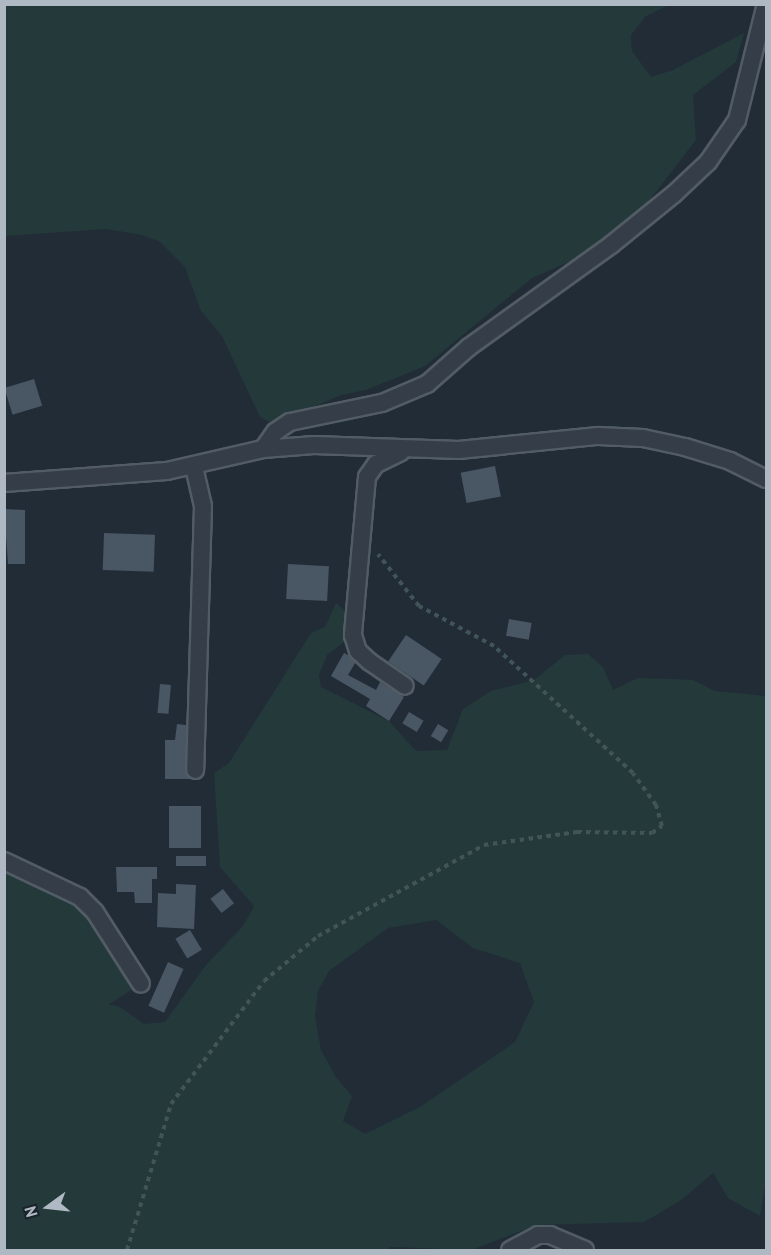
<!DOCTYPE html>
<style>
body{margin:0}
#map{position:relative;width:771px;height:1255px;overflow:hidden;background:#212c37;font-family:"PT Sans",sans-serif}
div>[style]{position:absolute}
.green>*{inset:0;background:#243939}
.building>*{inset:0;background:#495663;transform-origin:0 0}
.path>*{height:4px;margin-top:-2px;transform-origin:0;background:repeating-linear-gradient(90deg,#415456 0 4.5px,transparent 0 9px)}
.roads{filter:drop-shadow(2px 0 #525c65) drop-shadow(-2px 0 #525c65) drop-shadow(0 2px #525c65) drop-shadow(0 -2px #525c65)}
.minor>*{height:16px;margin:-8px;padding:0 8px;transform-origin:8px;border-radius:8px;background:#353e48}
span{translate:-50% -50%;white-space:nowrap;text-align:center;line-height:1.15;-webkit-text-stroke:4.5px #1a232c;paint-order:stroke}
.frame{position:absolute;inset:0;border:6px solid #afb9c4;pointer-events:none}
.north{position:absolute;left:18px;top:1177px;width:60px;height:60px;-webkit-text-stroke:4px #1a232c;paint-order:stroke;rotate:255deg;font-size:16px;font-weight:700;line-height:24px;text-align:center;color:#afb9c4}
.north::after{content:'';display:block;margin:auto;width:21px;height:27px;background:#afb9c4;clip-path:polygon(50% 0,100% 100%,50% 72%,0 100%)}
</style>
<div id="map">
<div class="green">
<i style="clip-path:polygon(5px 5px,669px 5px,646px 16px,631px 35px,632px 51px,651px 77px,673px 70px,744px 33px,736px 62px,693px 95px,696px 140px,628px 228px,603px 247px,532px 278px,425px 366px,366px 390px,341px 395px,274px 424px,260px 417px,222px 336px,201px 311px,185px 267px,160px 242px,142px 235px,106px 229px,5px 236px)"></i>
<i style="clip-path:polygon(evenodd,336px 603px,354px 618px,353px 635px,327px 655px,319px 675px,321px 687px,389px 721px,416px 751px,447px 750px,463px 709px,491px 691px,534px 680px,565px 655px,588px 654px,603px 667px,613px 690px,638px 678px,672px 679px,693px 680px,715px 691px,766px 696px,766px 1180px,760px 1216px,728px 1198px,713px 1173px,680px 1201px,644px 1222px,537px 1225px,471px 1250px,391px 1247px,386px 1250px,5px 1250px,4px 861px,80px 897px,141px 984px,109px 1004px,120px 1007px,144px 1024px,165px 1022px,206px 965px,243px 926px,254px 906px,220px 867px,214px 773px,229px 763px,311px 633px,325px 627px,336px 603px,436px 920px,473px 948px,520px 963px,534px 1002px,515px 1042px,420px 1107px,365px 1134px,343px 1121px,352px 1096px,336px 1077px,321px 1050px,315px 1017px,318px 991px,329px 971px,388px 928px,436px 920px)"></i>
</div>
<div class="building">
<i style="left:34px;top:379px;width:28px;height:31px;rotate:73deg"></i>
<i style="left:495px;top:466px;width:31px;height:35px;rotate:79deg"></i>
<i style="clip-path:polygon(4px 509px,25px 510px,25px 564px,8px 564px)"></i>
<i style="left:104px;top:533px;width:51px;height:37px;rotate:2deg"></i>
<i style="left:288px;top:564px;width:41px;height:35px;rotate:3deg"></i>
<i style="left:509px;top:619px;width:23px;height:17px;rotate:10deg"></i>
<i style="left:406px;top:635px;width:43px;height:32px;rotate:34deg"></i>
<i style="clip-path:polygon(344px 653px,357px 660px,348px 675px,376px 690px,380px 682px,404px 697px,389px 721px,366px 706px,370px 699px,331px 676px)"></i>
<i style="left:160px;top:684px;width:11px;height:29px;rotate:5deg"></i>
<i style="left:409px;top:712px;width:17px;height:13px;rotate:31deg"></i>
<i style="clip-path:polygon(177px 724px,193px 726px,191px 779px,165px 779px,165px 740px,175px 740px)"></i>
<i style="left:438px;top:724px;width:12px;height:14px;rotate:31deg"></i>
<i style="left:169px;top:806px;width:32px;height:42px"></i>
<i style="left:176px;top:856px;width:30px;height:10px"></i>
<i style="clip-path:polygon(116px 867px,157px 867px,157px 879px,152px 879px,152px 903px,135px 903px,134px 892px,117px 892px)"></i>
<i style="clip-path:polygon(176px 884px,196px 885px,194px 929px,157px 927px,158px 893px,176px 894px)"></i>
<i style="left:223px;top:889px;width:18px;height:16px;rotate:52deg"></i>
<i style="left:190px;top:930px;width:23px;height:17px;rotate:59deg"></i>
<i style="left:168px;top:962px;width:17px;height:48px;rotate:24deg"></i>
</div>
<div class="path">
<i style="left:127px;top:1250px;width:152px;rotate:-73.2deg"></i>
<i style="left:171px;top:1104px;width:154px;rotate:-52.9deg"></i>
<i style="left:264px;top:981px;width:70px;rotate:-39.8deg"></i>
<i style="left:318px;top:936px;width:189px;rotate:-28.7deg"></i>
<i style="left:484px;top:845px;width:94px;rotate:-8deg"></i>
<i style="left:577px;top:832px;width:75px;rotate:0.8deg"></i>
<i style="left:652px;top:833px;width:12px;rotate:-35deg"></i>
<i style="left:662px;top:826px;width:22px;rotate:-106deg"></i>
<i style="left:656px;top:805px;width:39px;rotate:-126deg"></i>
<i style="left:633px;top:773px;width:188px;rotate:-137.6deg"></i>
<i style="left:494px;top:646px;width:85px;rotate:-151.9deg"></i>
<i style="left:419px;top:606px;width:66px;rotate:-128.3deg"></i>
</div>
<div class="roads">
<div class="minor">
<i style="left:263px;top:449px;width:21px;rotate:-55deg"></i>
<i style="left:275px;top:432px;width:18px;rotate:-34deg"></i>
<i style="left:290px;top:422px;width:94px;rotate:-11.7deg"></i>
<i style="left:382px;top:403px;width:49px;rotate:-22.9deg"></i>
<i style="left:427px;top:384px;width:56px;rotate:-41.4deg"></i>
<i style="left:469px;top:347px;width:175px;rotate:-35.7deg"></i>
<i style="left:611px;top:245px;width:81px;rotate:-39deg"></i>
<i style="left:674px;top:194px;width:47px;rotate:-43.3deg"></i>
<i style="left:708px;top:162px;width:51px;rotate:-55.4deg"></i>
<i style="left:737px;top:120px;width:120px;rotate:-76deg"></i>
<i style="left:401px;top:452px;width:28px;rotate:154deg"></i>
<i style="left:376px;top:464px;width:16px;rotate:125deg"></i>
<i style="left:367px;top:477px;width:159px;rotate:95.1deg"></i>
<i style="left:353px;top:635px;width:17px;rotate:73deg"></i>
<i style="left:358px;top:651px;width:16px;rotate:43deg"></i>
<i style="left:370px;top:662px;width:42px;rotate:34.4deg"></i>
<i style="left:194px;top:467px;width:40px;rotate:77deg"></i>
<i style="left:203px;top:506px;width:264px;rotate:91.7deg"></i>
<i style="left:4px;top:483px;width:163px;rotate:-4.2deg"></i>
<i style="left:167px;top:471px;width:98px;rotate:-12.9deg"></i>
<i style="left:263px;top:449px;width:51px;rotate:-4.5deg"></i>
<i style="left:314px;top:445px;width:145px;rotate:2deg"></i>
<i style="left:459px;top:450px;width:140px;rotate:-5.8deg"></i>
<i style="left:598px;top:436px;width:45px;rotate:2.5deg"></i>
<i style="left:643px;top:438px;width:43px;rotate:12.1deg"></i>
<i style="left:685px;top:447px;width:47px;rotate:17.3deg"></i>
<i style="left:730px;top:461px;width:40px;rotate:26.6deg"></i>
<i style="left:4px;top:861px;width:84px;rotate:25.3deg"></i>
<i style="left:80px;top:897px;width:21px;rotate:45deg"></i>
<i style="left:95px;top:912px;width:85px;rotate:57.4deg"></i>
<i style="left:510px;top:1250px;width:32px;rotate:-28deg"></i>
<i style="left:538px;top:1235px;width:12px"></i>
<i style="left:550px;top:1235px;width:38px;rotate:23deg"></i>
</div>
</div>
<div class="frame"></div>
<div class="north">N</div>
</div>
